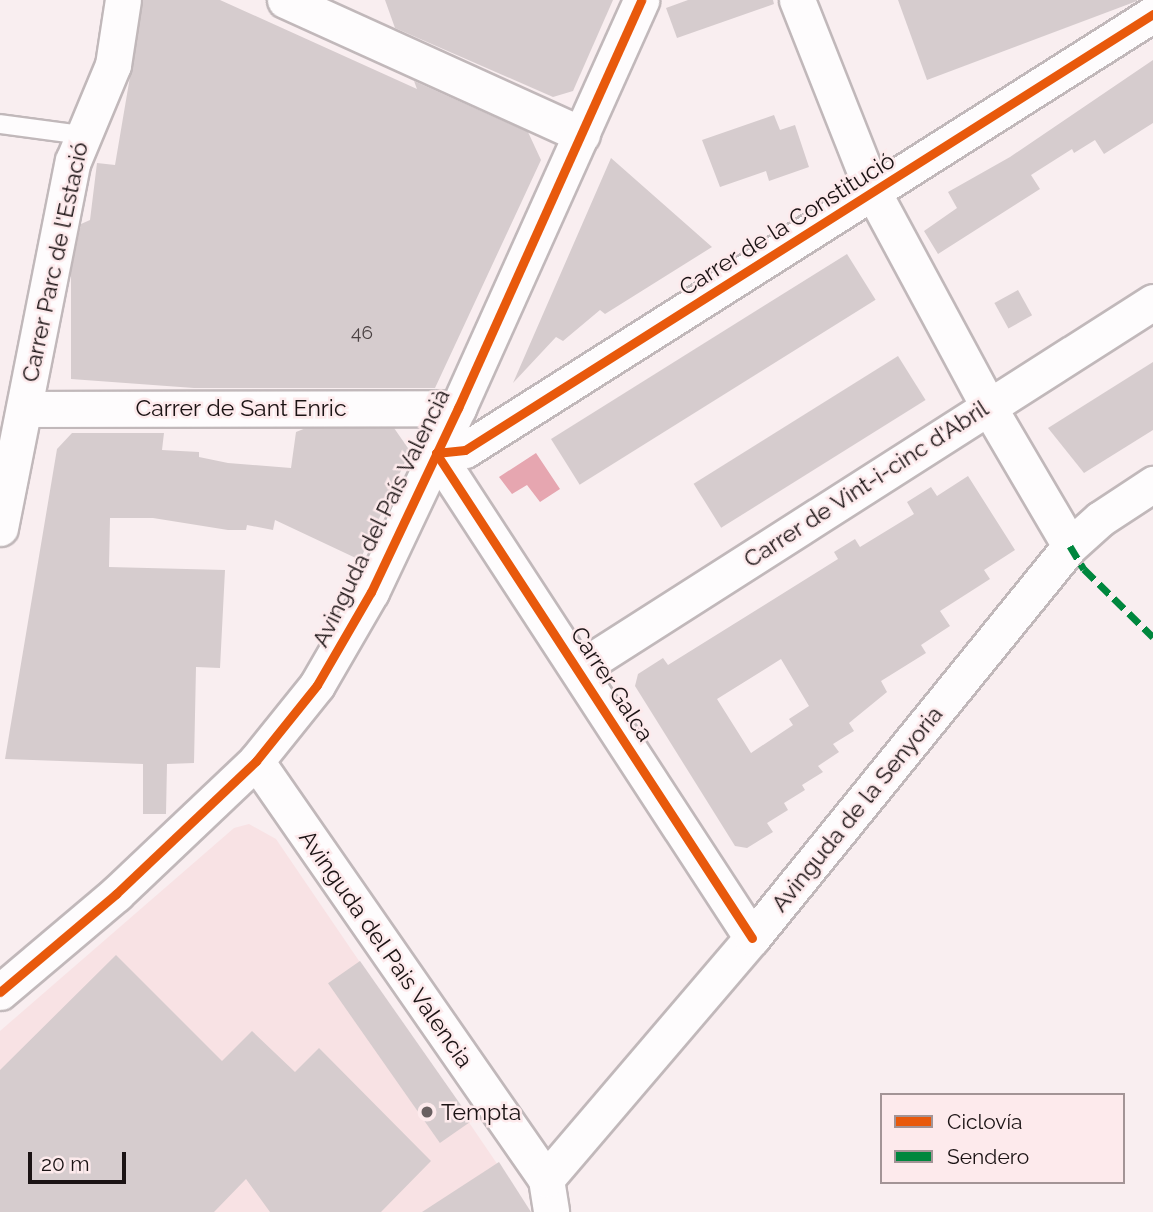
<!DOCTYPE html>
<meta charset="utf-8">
<style>
body{margin:0}
#map{position:relative;width:1153px;height:1212px;overflow:hidden;background:#f9eef0;font-family:Raleway,sans-serif}
div>[style]{position:absolute}
.built>*{inset:0;background:#f8e2e4}
.water>*{inset:0;background:#e6a6b0}
.building>*{inset:0;background:#d6ccce;transform-origin:0 0}
.roads{filter:drop-shadow(2px 0 #c1b8ba) drop-shadow(-2px 0 #c1b8ba) drop-shadow(0 2px #c1b8ba) drop-shadow(0 -2px #c1b8ba)}
.service>*{height:18px;margin:-9px;padding:0 9px;transform-origin:9px;border-radius:9px;background:#fefcfd}
.minor>*{height:35px;margin:-17.5px;padding:0 17.5px;transform-origin:17.5px;border-radius:17.5px;background:#fefcfd}
.quiet>*{height:7px;margin-top:-3.5px;transform-origin:0;background:repeating-linear-gradient(90deg,#00873e 0 14px,transparent 0 21px)}
.cycleway>*{height:9px;margin:-4.5px;padding:0 4.5px;transform-origin:4.5px;border-radius:4.5px;background:#e8590c}
.dots>*{width:19px;height:19px;translate:-50% -50%;box-sizing:border-box;border:4px solid #fdeaec;border-radius:50%}
span{translate:-50% -50%;white-space:nowrap;text-align:center;line-height:1.15;-webkit-text-stroke:5px #fdeaec;paint-order:stroke}
.number-label{font-size:19px;color:#4a4142}
.number-label span{-webkit-text-stroke-width:0}
.street-label{font-size:23px;color:#1b1314}
.poi-label{font-size:23px;color:#1b1314}
.left{translate:0 -50%;text-align:left}
.legend{position:absolute;left:880px;top:1093px;width:245px;height:91px;box-sizing:border-box;background:#fdeaec;border:2px solid #a39496;margin:0;padding:9px 12px;list-style:none;font-size:21px;color:#1b1314}
.legend li{display:flex;align-items:center;gap:14px;height:35px}
.legend b{width:35px;border:2px solid #a39496}
.scale{position:absolute;left:28px;top:1152px;width:98px;height:32px;box-sizing:border-box;border:4px solid #1b1314;border-top:0;padding-left:9px;font-size:21px;line-height:24px;white-space:nowrap;color:#1b1314;-webkit-text-stroke:5px #fdeaec;paint-order:stroke}
</style>
<div id="map">
<div class="built">
<i style="clip-path:polygon(249px 824px,276px 839px,530px 1212px,0 1212px,0 1031px,234px 828px)"></i>
</div>
<div class="water">
<i style="clip-path:polygon(536px 453px,560px 489px,540px 502px,527px 485px,512px 494px,499px 477px)"></i>
</div>
<div class="building">
<i style="clip-path:polygon(143px 0,220px 0,417px 89px,414px 81px,528px 132px,541px 160px,435px 388px,194px 388px,71px 379px,71px 272px,81px 224px,90px 220px,97px 163px,115px 165px)"></i>
<i style="clip-path:polygon(385px 0,613px 0,573px 91px,553px 97px,395px 28px)"></i>
<i style="clip-path:polygon(688px 0,773px 0,774px 4px,677px 38px,666px 8px)"></i>
<i style="clip-path:polygon(898px 0,1137px 0,1137px 1px,927px 80px)"></i>
<i style="clip-path:polygon(1153px 60px,1153px 123px,1104px 154px,1095px 140px,1074px 153px,1072px 149px,1031px 175px,1040px 189px,938px 254px,924px 231px,957px 208px,948px 192px,1010px 157px)"></i>
<i style="clip-path:polygon(774px 115px,780px 130px,795px 125px,809px 167px,769px 181px,766px 171px,720px 187px,702px 140px)"></i>
<i style="clip-path:polygon(611px 158px,712px 247px,605px 314px,600px 310px,563px 341px,556px 337px,513px 383px)"></i>
<i style="left:847px;top:254px;width:54px;height:349px;rotate:58deg"></i>
<i style="left:1018px;top:290px;width:29px;height:27px;rotate:61deg"></i>
<i style="left:898px;top:356px;width:52px;height:241px;rotate:58deg"></i>
<i style="clip-path:polygon(1153px 362px,1153px 430px,1084px 473px,1048px 428px)"></i>
<i style="clip-path:polygon(306px 428px,394px 428px,410px 451px,360px 560px,275px 520px,273px 530px,247px 525px,246px 530px,228px 530px,153px 518px,110px 518px,109px 567px,225px 570px,220px 668px,196px 667px,194px 763px,167px 764px,166px 814px,143px 814px,143px 764px,5px 759px,57px 449px,72px 433px,164px 433px,162px 450px,199px 452px,199px 457px,228px 463px,291px 468px,296px 432px)"></i>
<i style="clip-path:polygon(evenodd,968px 476px,1015px 550px,984px 570px,990px 579px,940px 611px,950px 626px,921px 645px,926px 653px,881px 681px,887px 692px,849px 723px,854px 731px,833px 744px,839px 752px,818px 766px,823px 772px,802px 785px,805px 790px,784px 803px,788px 810px,767px 823px,773px 832px,747px 848px,735px 846px,635px 686px,638px 674px,663px 658px,668px 665px,838px 559px,834px 552px,855px 539px,860px 547px,914px 514px,907px 502px,931px 487px,937px 496px,968px 476px,781px 659px,809px 706px,789px 719px,793px 725px,751px 753px,717px 699px,781px 659px)"></i>
<i style="clip-path:polygon(116px 955px,222px 1061px,252px 1031px,295px 1072px,319px 1048px,431px 1161px,381px 1212px,270px 1212px,246px 1179px,214px 1212px,0 1212px,0 1070px)"></i>
<i style="left:360px;top:961px;width:195px;height:39px;rotate:55deg"></i>
<i style="clip-path:polygon(499px 1162px,531px 1212px,422px 1212px)"></i>
</div>
<div class="roads">
<div class="service">
<i style="left:0;top:124px;width:82px;rotate:7.7deg"></i>
</div>
<div class="minor">
<i style="left:285px;top:0;width:326px;rotate:24.4deg"></i>
<i style="left:797px;top:0;width:206px;rotate:68.4deg"></i>
<i style="left:873px;top:192px;width:243px;rotate:61.7deg"></i>
<i style="left:988px;top:406px;width:162px;rotate:59.6deg"></i>
<i style="left:24px;top:409px;width:434px;rotate:-0.1deg"></i>
<i style="left:0;top:528px;width:374px;rotate:-78.8deg"></i>
<i style="left:73px;top:161px;width:104px;rotate:-67.4deg"></i>
<i style="left:113px;top:65px;width:66px;rotate:-81.3deg"></i>
<i style="left:580px;top:668px;width:680px;rotate:-32.57deg"></i>
<i style="left:256px;top:761px;width:509px;rotate:55.25deg"></i>
<i style="left:546px;top:1179px;width:33px;rotate:81deg"></i>
<i style="left:752px;top:938px;width:579px;rotate:-123.09deg"></i>
<i style="left:436px;top:453px;width:29px;rotate:-6deg"></i>
<i style="left:465px;top:450px;width:815px;rotate:-32.36deg"></i>
<i style="left:0;top:992px;width:152px;rotate:-40.2deg"></i>
<i style="left:116px;top:894px;width:193px;rotate:-43.5deg"></i>
<i style="left:256px;top:761px;width:97px;rotate:-51.2deg"></i>
<i style="left:317px;top:685px;width:108px;rotate:-59.9deg"></i>
<i style="left:371px;top:592px;width:204px;rotate:-64.7deg"></i>
<i style="left:458px;top:408px;width:447px;rotate:-65.8deg"></i>
<i style="left:546px;top:1179px;width:317px;rotate:-49.5deg"></i>
<i style="left:752px;top:938px;width:505px;rotate:-50.95deg"></i>
<i style="left:1070px;top:546px;width:40px;rotate:-42deg"></i>
<i style="left:1100px;top:519px;width:64px;rotate:-33.4deg"></i>
</div>
</div>
<div class="quiet">
<i style="left:1070px;top:546px;width:27px;rotate:59deg"></i>
<i style="left:1084px;top:569px;width:97px;rotate:44.6deg"></i>
</div>
<div class="cycleway">
<i style="left:752px;top:938px;width:579px;rotate:-123.09deg"></i>
<i style="left:436px;top:453px;width:29px;rotate:-6deg"></i>
<i style="left:465px;top:450px;width:815px;rotate:-32.36deg"></i>
<i style="left:0;top:992px;width:152px;rotate:-40.2deg"></i>
<i style="left:116px;top:894px;width:193px;rotate:-43.5deg"></i>
<i style="left:256px;top:761px;width:97px;rotate:-51.2deg"></i>
<i style="left:317px;top:685px;width:108px;rotate:-59.9deg"></i>
<i style="left:371px;top:592px;width:204px;rotate:-64.7deg"></i>
<i style="left:458px;top:408px;width:447px;rotate:-65.8deg"></i>
</div>
<div class="dots">
<i style="left:427px;top:1112px;background:#696061"></i>
</div>
<div class="number-label">
<span style="left:362px;top:333px">46</span>
</div>
<div class="street-label">
<span style="left:787px;top:224px;rotate:-32deg">Carrer de la Constitució</span>
<span style="left:55px;top:262px;rotate:-78deg">Carrer Parc de l'Estació</span>
<span style="left:241px;top:408px">Carrer de Sant Enric</span>
<span style="left:866px;top:484px;rotate:-33deg">Carrer de Vint-i-cinc d'Abril</span>
<span style="left:381px;top:518px;rotate:-64deg">Avinguda del País Valencià</span>
<span style="left:612px;top:684px;rotate:57deg">Carrer Galca</span>
<span style="left:857px;top:809px;rotate:-51deg">Avinguda de la Senyoria</span>
<span style="left:386px;top:949px;rotate:55deg">Avinguda del Pais Valencia</span>
</div>
<div class="poi-label">
<span class="left" style="left:441px;top:1112px">Tempta</span>
</div>
<ul class="legend">
<li><b style="height:9px;background:#e8590c"></b>Ciclovía</li>
<li><b style="height:9px;background:#00873e"></b>Sendero</li>
</ul>
<div class="scale">20 m</div>
</div>
